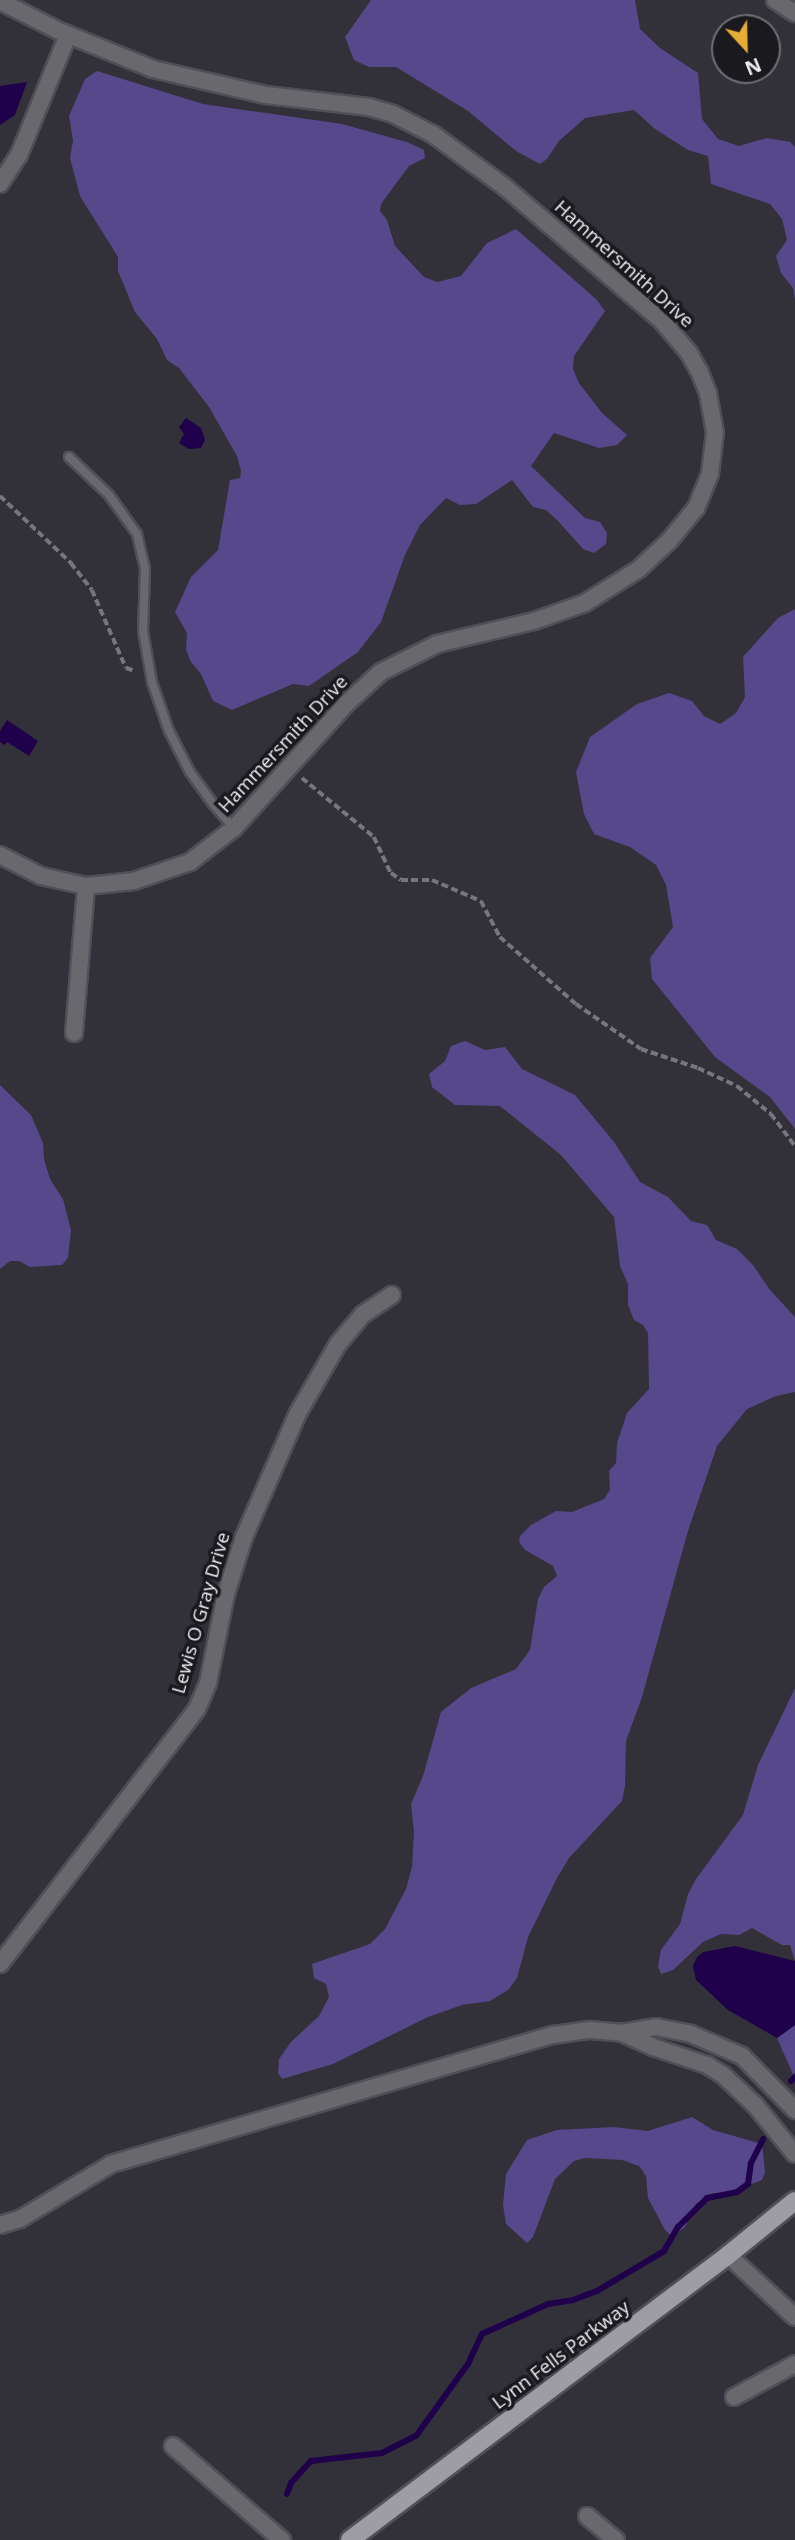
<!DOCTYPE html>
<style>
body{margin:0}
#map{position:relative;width:795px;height:2540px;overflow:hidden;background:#32313a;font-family:"Open Sans",sans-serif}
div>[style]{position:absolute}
.green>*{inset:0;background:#57478b}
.water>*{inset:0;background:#1f004a}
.stream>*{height:6px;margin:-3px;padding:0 3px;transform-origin:3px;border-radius:3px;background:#1f004a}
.path>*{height:3.5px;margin-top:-1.75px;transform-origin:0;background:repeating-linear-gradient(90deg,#77767e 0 7px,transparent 0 10.5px)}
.roads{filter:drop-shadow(2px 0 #504f58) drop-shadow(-2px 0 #504f58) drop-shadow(0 2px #504f58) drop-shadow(0 -2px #504f58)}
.lane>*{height:8px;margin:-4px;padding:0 4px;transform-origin:4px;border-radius:4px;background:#69686d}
.street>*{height:16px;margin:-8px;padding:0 8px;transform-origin:8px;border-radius:8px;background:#69686d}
.primary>*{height:18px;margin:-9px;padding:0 9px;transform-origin:9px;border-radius:9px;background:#9e9da6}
span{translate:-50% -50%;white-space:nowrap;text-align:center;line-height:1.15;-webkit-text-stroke:7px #1a191e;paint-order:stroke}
.street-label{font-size:19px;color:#eeedf3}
.north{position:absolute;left:711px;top:14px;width:70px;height:70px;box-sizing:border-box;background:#1a191e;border:2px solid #6f6e73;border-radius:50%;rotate:158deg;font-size:19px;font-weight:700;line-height:28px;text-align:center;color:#eeedf3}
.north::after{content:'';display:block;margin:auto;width:24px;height:32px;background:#e5ad35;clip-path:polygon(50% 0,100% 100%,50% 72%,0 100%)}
</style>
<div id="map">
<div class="green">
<i style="clip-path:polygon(371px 0,635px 0,640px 29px,660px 48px,698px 73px,702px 119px,718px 139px,739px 146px,767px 138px,790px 142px,795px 147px,795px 300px,793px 288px,781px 273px,776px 256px,787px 240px,782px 219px,770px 204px,711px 184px,708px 156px,688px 150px,655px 129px,634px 110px,585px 118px,559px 141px,547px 159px,540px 164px,516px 151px,468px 111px,396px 67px,369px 67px,354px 60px,345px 37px)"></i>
<i style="clip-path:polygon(97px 71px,203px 104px,342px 124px,407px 142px,424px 150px,425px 158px,409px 166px,381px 204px,380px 211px,387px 220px,395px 246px,424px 277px,437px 282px,461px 276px,487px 243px,516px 229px,596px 299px,605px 311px,574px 356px,573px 369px,579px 383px,602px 413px,627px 435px,617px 445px,599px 448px,554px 433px,531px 466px,585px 518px,600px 522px,607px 533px,606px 544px,594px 553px,583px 549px,558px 521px,546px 510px,533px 507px,512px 480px,476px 504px,460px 505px,446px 498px,420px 525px,405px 555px,381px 622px,358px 652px,309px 686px,293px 684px,232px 710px,213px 701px,201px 674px,191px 662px,186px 650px,187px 633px,175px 612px,191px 577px,218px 550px,230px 480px,240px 478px,241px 471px,237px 456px,209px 407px,179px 368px,167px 360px,157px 339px,135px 312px,118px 271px,118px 257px,80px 196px,70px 158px,73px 141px,69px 116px,85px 79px)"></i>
<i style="clip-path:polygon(795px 609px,795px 1129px,770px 1097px,715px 1057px,652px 979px,650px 958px,673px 927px,666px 885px,656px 865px,630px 847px,594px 834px,584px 814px,576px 772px,590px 737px,637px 704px,669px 693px,692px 701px,704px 716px,720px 724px,736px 713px,745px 697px,743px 657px,778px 618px)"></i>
<i style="clip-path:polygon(465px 1041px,485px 1050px,505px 1047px,522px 1069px,575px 1095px,614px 1142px,640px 1182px,668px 1197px,691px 1221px,707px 1225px,716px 1240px,737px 1249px,753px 1265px,770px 1290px,795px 1317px,795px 1392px,776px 1396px,747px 1409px,717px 1446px,688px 1531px,642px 1697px,626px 1741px,625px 1786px,622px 1801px,569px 1858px,557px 1878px,528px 1937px,517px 1978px,508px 1990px,490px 2001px,462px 2005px,428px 2017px,333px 2064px,282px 2079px,278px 2073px,279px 2059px,291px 2042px,319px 2016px,329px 1997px,326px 1984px,314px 1978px,312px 1964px,370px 1944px,385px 1929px,406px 1889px,412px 1867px,414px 1832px,411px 1804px,423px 1776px,441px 1712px,471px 1688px,516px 1669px,530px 1650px,538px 1599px,544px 1587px,557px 1576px,553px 1566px,525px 1550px,519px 1542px,520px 1536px,531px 1525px,556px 1511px,572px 1512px,604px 1499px,610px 1490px,609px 1471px,616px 1463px,617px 1443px,627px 1413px,649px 1389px,648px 1333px,643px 1325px,634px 1320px,628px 1305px,628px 1284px,620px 1266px,614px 1217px,561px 1155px,500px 1106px,455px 1105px,432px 1087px,429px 1074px,445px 1061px,451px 1046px)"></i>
<i style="clip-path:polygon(0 1085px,31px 1115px,43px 1143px,44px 1159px,50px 1179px,63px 1199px,71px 1230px,68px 1258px,62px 1265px,30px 1267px,19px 1261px,10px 1261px,0 1269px)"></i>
<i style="clip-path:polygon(795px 1688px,795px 1961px,790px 1945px,782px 1945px,752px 1928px,739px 1935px,721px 1934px,703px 1942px,673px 1970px,661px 1974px,658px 1966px,661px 1950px,680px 1924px,688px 1894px,696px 1879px,743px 1815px,758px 1765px)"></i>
<i style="clip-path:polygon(795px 2025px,795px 2079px,777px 2038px)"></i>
<i style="clip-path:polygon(692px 2117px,713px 2130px,762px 2144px,765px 2172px,762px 2180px,734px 2191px,710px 2194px,695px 2205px,685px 2227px,672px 2236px,665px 2230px,648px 2198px,646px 2176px,639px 2166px,622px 2160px,585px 2158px,574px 2161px,555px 2179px,533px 2237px,527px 2243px,506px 2224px,503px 2205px,506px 2174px,527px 2140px,557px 2130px,614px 2127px,648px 2131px)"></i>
</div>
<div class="water">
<i style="clip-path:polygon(27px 82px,15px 115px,0 125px,0 86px)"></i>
<i style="clip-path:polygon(186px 418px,201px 428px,205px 440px,201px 448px,189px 449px,179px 443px,184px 434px,179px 427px)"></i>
<i style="clip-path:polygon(7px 720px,38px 741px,29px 756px,7px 742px,5px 745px,0 742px,0 731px)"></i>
<i style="clip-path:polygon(735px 1946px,795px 1961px,795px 2025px,777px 2038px,728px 2010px,696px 1980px,693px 1966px,697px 1957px,703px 1952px)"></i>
</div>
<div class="stream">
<i style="left:791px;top:2081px;width:6px;rotate:-45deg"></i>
<i style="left:287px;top:2494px;width:12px;rotate:-70deg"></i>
<i style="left:291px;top:2483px;width:30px;rotate:-48deg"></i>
<i style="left:311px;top:2461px;width:71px;rotate:-6.4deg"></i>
<i style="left:382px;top:2453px;width:38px;rotate:-27deg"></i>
<i style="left:416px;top:2436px;width:89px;rotate:-54.2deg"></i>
<i style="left:468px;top:2364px;width:33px;rotate:-65deg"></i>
<i style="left:482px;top:2334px;width:72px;rotate:-24.4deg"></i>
<i style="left:548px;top:2304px;width:25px;rotate:-9deg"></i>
<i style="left:573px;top:2300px;width:26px;rotate:-21deg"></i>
<i style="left:597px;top:2291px;width:78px;rotate:-30.8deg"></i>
<i style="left:664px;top:2251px;width:28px;rotate:-60deg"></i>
<i style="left:678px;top:2227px;width:41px;rotate:-45deg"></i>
<i style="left:707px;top:2198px;width:31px;rotate:-11deg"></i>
<i style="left:737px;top:2192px;width:14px;rotate:-36deg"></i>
<i style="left:748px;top:2184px;width:21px;rotate:-82deg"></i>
<i style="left:751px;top:2163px;width:27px;rotate:-63deg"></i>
</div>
<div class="path">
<i style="left:0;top:496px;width:98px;rotate:43.3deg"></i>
<i style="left:71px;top:563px;width:34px;rotate:52deg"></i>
<i style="left:92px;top:590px;width:85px;rotate:66.4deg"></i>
<i style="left:126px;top:668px;width:9px;rotate:18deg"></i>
<i style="left:302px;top:778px;width:93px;rotate:39.3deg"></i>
<i style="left:374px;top:837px;width:40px;rotate:65deg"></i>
<i style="left:391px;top:873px;width:12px;rotate:35deg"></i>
<i style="left:401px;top:880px;width:31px"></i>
<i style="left:432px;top:880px;width:53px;rotate:23.2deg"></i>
<i style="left:481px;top:901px;width:41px;rotate:62.2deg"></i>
<i style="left:500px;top:937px;width:101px;rotate:41.4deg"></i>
<i style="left:576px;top:1004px;width:79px;rotate:34.7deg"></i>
<i style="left:641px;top:1049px;width:60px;rotate:18.4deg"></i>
<i style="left:698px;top:1068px;width:43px;rotate:24.8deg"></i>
<i style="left:737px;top:1086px;width:44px;rotate:39.5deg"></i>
<i style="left:771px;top:1114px;width:40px;rotate:53deg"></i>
</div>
<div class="roads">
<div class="lane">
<i style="left:69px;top:457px;width:55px;rotate:43.5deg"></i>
<i style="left:109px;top:495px;width:48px;rotate:54.3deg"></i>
<i style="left:137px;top:534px;width:36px;rotate:77deg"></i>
<i style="left:145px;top:569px;width:62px;rotate:91.8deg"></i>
<i style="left:143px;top:631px;width:52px;rotate:80deg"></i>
<i style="left:152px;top:682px;width:52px;rotate:70.9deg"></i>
<i style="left:169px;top:731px;width:46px;rotate:62.9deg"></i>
<i style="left:190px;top:772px;width:39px;rotate:54deg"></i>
<i style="left:213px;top:804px;width:32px;rotate:49deg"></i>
</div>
<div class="street">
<i style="left:775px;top:0;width:24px;rotate:33deg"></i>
<i style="left:0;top:1px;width:66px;rotate:27deg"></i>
<i style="left:59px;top:31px;width:101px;rotate:22deg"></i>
<i style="left:153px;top:69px;width:116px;rotate:13deg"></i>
<i style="left:266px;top:95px;width:104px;rotate:6.6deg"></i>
<i style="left:369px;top:107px;width:25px;rotate:16deg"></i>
<i style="left:393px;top:114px;width:46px;rotate:27.1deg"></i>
<i style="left:434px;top:135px;width:88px;rotate:36.2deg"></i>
<i style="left:505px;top:187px;width:206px;rotate:40.5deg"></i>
<i style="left:662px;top:321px;width:42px;rotate:49.8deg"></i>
<i style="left:689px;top:353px;width:23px;rotate:61deg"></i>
<i style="left:700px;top:373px;width:22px;rotate:68deg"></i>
<i style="left:708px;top:393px;width:40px;rotate:80deg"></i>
<i style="left:715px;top:432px;width:42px;rotate:96.8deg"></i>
<i style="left:710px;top:474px;width:37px;rotate:112deg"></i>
<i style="left:696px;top:508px;width:41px;rotate:129.1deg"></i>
<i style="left:670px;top:540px;width:42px;rotate:136.9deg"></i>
<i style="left:639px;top:569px;width:64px;rotate:147.8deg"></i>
<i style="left:585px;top:603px;width:54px;rotate:160.6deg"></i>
<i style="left:534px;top:621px;width:100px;rotate:166.7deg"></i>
<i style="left:437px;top:644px;width:63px;rotate:153.4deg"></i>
<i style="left:381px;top:672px;width:46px;rotate:137.6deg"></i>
<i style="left:347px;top:703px;width:169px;rotate:132.1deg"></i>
<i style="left:234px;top:828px;width:56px;rotate:142.3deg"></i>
<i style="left:190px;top:862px;width:59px;rotate:161.3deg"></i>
<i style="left:134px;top:881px;width:48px;rotate:174.1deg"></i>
<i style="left:86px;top:886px;width:46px;rotate:-167.5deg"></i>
<i style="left:41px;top:876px;width:46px;rotate:-152.9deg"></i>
<i style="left:0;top:184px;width:35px;rotate:-57deg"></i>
<i style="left:19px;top:155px;width:130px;rotate:-67.8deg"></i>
<i style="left:74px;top:1033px;width:147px;rotate:-85.3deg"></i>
<i style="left:0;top:1964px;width:322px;rotate:-52.3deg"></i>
<i style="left:197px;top:1709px;width:28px;rotate:-67deg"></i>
<i style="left:208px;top:1683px;width:91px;rotate:-78.6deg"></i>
<i style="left:226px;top:1594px;width:60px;rotate:-72.5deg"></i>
<i style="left:244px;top:1537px;width:135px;rotate:-66.5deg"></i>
<i style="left:298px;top:1413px;width:80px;rotate:-59.9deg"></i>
<i style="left:338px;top:1344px;width:38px;rotate:-50deg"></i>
<i style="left:362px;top:1315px;width:36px;rotate:-34deg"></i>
<i style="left:622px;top:2033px;width:34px;rotate:24deg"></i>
<i style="left:653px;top:2047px;width:57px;rotate:18.4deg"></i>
<i style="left:707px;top:2065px;width:19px;rotate:32deg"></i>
<i style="left:723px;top:2075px;width:44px;rotate:43.2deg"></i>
<i style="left:755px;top:2105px;width:63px;rotate:50.8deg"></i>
<i style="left:0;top:2225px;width:21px;rotate:-17deg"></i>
<i style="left:20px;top:2219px;width:106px;rotate:-31.1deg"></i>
<i style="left:111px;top:2164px;width:460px;rotate:-16.3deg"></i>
<i style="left:553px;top:2035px;width:37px;rotate:-8deg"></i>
<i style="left:590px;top:2030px;width:32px;rotate:5deg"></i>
<i style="left:622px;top:2033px;width:35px;rotate:-10deg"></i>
<i style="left:656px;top:2027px;width:36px;rotate:11deg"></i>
<i style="left:691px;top:2034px;width:56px;rotate:23.3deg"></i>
<i style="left:742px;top:2056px;width:76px;rotate:45.5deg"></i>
<i style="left:728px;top:2255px;width:91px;rotate:42.8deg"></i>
<i style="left:734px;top:2397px;width:69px;rotate:-28.4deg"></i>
<i style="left:173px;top:2446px;width:144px;rotate:40.8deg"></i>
<i style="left:587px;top:2516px;width:38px;rotate:40deg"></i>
</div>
<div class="primary">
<i style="left:350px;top:2540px;width:473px;rotate:-37deg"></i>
<i style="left:728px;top:2255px;width:86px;rotate:-38.9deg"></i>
</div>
</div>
<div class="street-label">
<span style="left:624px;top:264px;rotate:42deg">Hammersmith Drive</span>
<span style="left:283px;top:744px;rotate:-47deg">Hammersmith Drive</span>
<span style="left:201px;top:1613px;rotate:-74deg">Lewis O Gray Drive</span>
<span style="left:561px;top:2355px;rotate:-37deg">Lynn Fells Parkway</span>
</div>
<div class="north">N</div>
</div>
